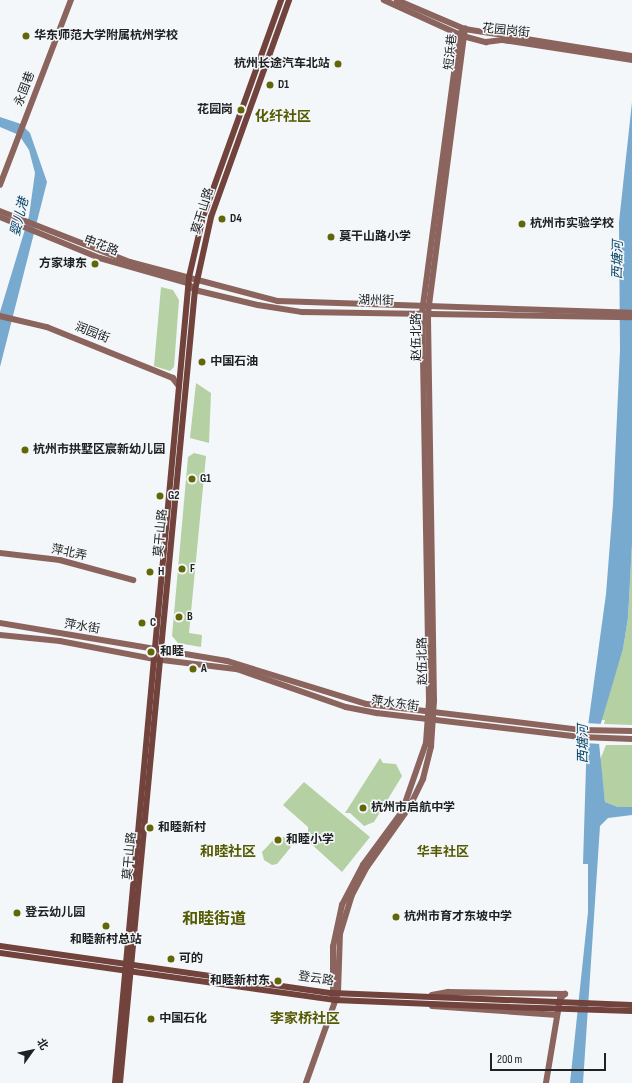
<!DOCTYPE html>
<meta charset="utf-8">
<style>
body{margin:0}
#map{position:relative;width:632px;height:1083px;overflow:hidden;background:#f4f7f9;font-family:"Sofia Sans Condensed","Noto Sans SC",sans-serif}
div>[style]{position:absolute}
.green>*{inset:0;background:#b5d0a3}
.water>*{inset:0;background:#78a9cf}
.pier>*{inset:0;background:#f4f7f9;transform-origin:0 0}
.secondary>*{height:5.5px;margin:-2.75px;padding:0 2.75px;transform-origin:2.75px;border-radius:2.75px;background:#8b645e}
.primary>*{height:6px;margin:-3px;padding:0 3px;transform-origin:3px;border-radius:3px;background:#71433c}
.primary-bridge>*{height:6px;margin:-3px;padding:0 3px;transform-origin:3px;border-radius:3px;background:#71433c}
.dots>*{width:11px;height:11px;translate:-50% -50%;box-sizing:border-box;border:2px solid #f4f7f9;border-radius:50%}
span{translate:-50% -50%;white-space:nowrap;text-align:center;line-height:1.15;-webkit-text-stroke:3px #f4f7f9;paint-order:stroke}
.street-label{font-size:12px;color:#202122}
.poi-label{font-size:12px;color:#202122;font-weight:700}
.left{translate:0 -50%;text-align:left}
.right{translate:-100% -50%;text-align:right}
.water-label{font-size:13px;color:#024367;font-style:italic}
.neighbourhood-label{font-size:13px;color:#555b02;font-weight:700}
.quarter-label{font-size:14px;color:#555b02;font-weight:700}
.district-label{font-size:16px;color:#555b02;font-weight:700}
.north{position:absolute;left:12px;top:1031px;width:40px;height:40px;-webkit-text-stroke:3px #f4f7f9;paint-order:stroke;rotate:57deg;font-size:11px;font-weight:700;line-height:16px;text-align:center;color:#202122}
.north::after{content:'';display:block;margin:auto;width:14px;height:18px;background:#202122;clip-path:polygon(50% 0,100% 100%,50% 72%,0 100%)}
.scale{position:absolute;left:490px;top:1053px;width:116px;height:18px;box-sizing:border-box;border:2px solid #202122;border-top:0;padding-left:5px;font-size:12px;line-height:14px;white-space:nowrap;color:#202122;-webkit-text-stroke:3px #f4f7f9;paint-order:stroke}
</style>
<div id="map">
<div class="green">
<i style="clip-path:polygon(161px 287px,173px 290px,179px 300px,174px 367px,170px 371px,154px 366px)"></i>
<i style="clip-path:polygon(196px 383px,211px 393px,209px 443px,190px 438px)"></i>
<i style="clip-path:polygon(194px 453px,206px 456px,189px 633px,202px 635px,201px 647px,178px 643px,172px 636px,188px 457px)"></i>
<i style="clip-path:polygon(632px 544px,632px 725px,604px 724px,605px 720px,601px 720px,623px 649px,628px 618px)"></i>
<i style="clip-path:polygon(606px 745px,632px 745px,632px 807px,618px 807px,605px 802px,600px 760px)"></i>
<i style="clip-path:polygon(380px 758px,383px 763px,396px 764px,402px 776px,374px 822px,364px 826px,350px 813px,345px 813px)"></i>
<i style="clip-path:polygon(304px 782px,370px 837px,342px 872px,308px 841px,308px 827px,283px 805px)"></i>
<i style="clip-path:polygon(277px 836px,284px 837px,291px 847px,277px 864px,272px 865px,264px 860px,262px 852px)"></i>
</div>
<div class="water">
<i style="clip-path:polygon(632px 102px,632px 544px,628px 618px,623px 649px,598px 733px,605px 802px,618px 807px,632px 807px,632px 815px,608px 818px,600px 826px,583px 1083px,570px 1083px,588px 912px,588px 864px,583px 864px,587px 733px,606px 594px,613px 504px,620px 350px,619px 222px)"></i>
<i style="clip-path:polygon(0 117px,21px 124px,30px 133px,47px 182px,0 367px,0 312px,29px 216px,35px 173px,29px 150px,19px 135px,0 127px)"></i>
</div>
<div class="pier">
<i style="left:586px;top:723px;width:16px;height:20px;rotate:4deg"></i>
</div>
<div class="secondary">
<i style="left:384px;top:0;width:87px;rotate:24.5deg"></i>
<i style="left:463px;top:36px;width:24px;rotate:15deg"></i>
<i style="left:486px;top:42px;width:17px;rotate:-7deg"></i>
<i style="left:503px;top:40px;width:131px;rotate:8.8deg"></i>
<i style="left:397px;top:0;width:74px;rotate:23.1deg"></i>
<i style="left:465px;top:29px;width:169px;rotate:9.2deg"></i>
<i style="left:0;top:185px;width:198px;rotate:-69deg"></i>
<i style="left:0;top:211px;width:140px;rotate:21.4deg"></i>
<i style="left:130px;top:262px;width:153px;rotate:14.8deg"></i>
<i style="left:278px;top:301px;width:354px;rotate:1.9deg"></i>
<i style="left:0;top:217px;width:108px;rotate:22.3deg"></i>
<i style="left:100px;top:258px;width:91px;rotate:15.9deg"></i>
<i style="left:188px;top:283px;width:10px;rotate:45deg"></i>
<i style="left:195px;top:290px;width:65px;rotate:13.4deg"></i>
<i style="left:258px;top:305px;width:45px;rotate:9deg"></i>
<i style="left:302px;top:312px;width:330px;rotate:0.9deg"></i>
<i style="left:0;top:316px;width:48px;rotate:13.2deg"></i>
<i style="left:47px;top:327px;width:136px;rotate:22deg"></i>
<i style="left:173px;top:378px;width:10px;rotate:53deg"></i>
<i style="left:0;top:553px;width:60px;rotate:6.7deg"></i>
<i style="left:60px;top:560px;width:76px;rotate:15.3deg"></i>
<i style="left:0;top:623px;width:230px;rotate:9.5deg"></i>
<i style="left:227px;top:661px;width:146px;rotate:17.1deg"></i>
<i style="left:367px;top:704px;width:217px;rotate:6.9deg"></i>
<i style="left:582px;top:730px;width:50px;rotate:1.1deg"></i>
<i style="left:0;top:635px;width:60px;rotate:5.7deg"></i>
<i style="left:60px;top:641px;width:96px;rotate:10.8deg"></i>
<i style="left:154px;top:659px;width:84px;rotate:6.9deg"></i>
<i style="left:237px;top:669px;width:115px;rotate:19.2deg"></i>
<i style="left:346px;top:707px;width:32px;rotate:11deg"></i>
<i style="left:377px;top:713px;width:205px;rotate:6.7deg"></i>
<i style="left:581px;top:737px;width:51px;rotate:2.2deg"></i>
<i style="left:432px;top:995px;width:16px;rotate:-11deg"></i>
<i style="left:448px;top:992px;width:117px;rotate:1deg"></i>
<i style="left:333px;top:997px;width:50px;rotate:-90deg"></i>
<i style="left:333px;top:947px;width:43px;rotate:-77.9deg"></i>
<i style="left:342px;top:905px;width:45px;rotate:-62.3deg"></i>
<i style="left:363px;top:865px;width:66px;rotate:-53.7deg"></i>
<i style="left:402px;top:812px;width:73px;rotate:-70.8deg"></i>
<i style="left:426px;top:743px;width:42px;rotate:-85.9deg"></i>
<i style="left:429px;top:701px;width:388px;rotate:-91deg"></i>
<i style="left:422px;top:313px;width:281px;rotate:-82.4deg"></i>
<i style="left:459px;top:34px;width:8px;rotate:-40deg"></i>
<i style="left:432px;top:1006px;width:125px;rotate:4.1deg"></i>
<i style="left:306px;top:1083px;width:96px;rotate:-70.4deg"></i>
<i style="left:338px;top:993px;width:59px;rotate:-88.1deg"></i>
<i style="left:340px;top:934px;width:39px;rotate:-73deg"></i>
<i style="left:351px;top:897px;width:34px;rotate:-62deg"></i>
<i style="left:367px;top:867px;width:72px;rotate:-54.6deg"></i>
<i style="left:409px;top:808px;width:32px;rotate:-64deg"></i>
<i style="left:423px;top:779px;width:33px;rotate:-76deg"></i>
<i style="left:431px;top:747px;width:46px;rotate:-86.3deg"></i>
<i style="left:434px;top:701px;width:388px;rotate:-90.9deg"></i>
<i style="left:428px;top:313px;width:286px;rotate:-82.6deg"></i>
<i style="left:546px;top:1083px;width:85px;rotate:-80.5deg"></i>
<i style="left:560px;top:999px;width:7px;rotate:-45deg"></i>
</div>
<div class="primary">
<i style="left:0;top:946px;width:335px;rotate:8.1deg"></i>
<i style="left:332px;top:993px;width:149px;rotate:2.3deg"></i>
<i style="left:0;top:953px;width:337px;rotate:8deg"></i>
<i style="left:334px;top:1000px;width:147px;rotate:2.3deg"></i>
<i style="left:115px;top:1083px;width:809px;rotate:-84.75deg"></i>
<i style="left:189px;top:277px;width:62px;rotate:-76.9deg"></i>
<i style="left:203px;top:217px;width:231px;rotate:-70.2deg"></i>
<i style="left:120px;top:1083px;width:797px;rotate:-84.6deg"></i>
<i style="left:195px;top:290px;width:75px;rotate:-77.6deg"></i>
<i style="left:211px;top:217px;width:231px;rotate:-70.2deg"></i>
</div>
<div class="primary-bridge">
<i style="left:481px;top:999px;width:151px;rotate:2.3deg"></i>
<i style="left:481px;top:1006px;width:151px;rotate:1.9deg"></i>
</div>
<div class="dots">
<i style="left:26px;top:36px;background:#616706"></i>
<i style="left:338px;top:64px;background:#616706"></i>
<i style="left:270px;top:85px;background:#616706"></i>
<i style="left:241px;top:110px;background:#616706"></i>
<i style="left:222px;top:219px;background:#616706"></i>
<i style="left:522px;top:224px;background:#616706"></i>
<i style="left:331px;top:237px;background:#616706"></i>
<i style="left:95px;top:264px;background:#616706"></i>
<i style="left:202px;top:362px;background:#616706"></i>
<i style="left:25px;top:450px;background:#616706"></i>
<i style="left:192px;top:479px;background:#616706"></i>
<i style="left:160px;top:496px;background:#616706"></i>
<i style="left:182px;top:569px;background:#616706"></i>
<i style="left:150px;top:572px;background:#616706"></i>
<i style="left:179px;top:617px;background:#616706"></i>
<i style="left:142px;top:623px;background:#616706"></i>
<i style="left:151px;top:652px;background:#616706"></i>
<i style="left:193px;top:669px;background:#616706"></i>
<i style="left:363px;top:808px;background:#616706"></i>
<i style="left:150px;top:828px;background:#616706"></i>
<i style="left:278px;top:840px;background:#616706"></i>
<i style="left:17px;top:913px;background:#616706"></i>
<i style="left:396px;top:917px;background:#616706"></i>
<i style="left:106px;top:926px;background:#616706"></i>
<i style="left:171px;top:959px;background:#616706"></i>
<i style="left:278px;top:981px;background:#616706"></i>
<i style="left:151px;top:1019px;background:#616706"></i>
</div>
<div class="street-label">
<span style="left:506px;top:31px;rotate:6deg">花园岗街</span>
<span style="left:451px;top:52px;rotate:-84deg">短浜巷</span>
<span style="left:25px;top:89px;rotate:-69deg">永固巷</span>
<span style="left:203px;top:211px;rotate:-73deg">莫干山路</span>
<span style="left:101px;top:246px;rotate:21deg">申花路</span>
<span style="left:376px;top:301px;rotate:1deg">湖州街</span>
<span style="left:92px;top:333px;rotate:22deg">润园街</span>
<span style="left:417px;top:337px;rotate:-90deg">赵伍北路</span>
<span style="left:161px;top:533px;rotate:-85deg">莫干山路</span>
<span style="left:69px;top:553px;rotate:12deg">萍北弄</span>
<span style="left:82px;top:627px;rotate:9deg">萍水街</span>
<span style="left:423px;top:661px;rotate:-91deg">赵伍北路</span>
<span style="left:395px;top:704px;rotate:8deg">萍水东街</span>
<span style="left:130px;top:856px;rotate:-85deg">莫干山路</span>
<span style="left:316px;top:979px;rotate:8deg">登云路</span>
</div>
<div class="poi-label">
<span class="left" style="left:34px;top:36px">华东师范大学附属杭州学校</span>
<span class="right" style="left:330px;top:64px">杭州长途汽车北站</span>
<span class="left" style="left:278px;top:85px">D1</span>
<span class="right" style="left:233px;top:110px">花园岗</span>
<span class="left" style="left:230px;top:219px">D4</span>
<span class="left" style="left:530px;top:224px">杭州市实验学校</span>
<span class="left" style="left:339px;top:237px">莫干山路小学</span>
<span class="right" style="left:87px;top:264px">方家埭东</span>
<span class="left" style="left:210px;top:362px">中国石油</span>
<span class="left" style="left:33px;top:450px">杭州市拱墅区宸新幼儿园</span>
<span class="left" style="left:200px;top:479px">G1</span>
<span class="left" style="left:168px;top:496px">G2</span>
<span class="left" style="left:190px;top:569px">F</span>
<span class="left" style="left:158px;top:572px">H</span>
<span class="left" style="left:187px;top:617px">B</span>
<span class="left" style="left:150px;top:623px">C</span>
<span class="left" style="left:160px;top:652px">和睦</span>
<span class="left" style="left:201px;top:669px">A</span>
<span class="left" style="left:371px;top:808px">杭州市启航中学</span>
<span class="left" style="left:158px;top:828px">和睦新村</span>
<span class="left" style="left:286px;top:840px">和睦小学</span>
<span class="left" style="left:25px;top:913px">登云幼儿园</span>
<span class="left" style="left:404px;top:917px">杭州市育才东坡中学</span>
<span style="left:106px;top:940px">和睦新村总站</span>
<span class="left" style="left:179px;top:959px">可的</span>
<span class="right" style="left:270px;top:981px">和睦新村东</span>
<span class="left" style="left:159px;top:1019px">中国石化</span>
</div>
<div class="water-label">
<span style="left:20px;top:217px;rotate:-76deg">婴儿港</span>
<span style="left:618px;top:260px;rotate:-89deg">西塘河</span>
<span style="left:583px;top:744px;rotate:-90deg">西塘河</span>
</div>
<div class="neighbourhood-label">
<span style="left:443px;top:852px">华丰社区</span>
</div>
<div class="quarter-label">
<span style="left:283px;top:117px">化纤社区</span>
<span style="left:228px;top:852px">和睦社区</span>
<span style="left:305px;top:1019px">李家桥社区</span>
</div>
<div class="district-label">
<span style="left:214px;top:920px">和睦街道</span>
</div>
<div class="north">北</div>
<div class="scale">200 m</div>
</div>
